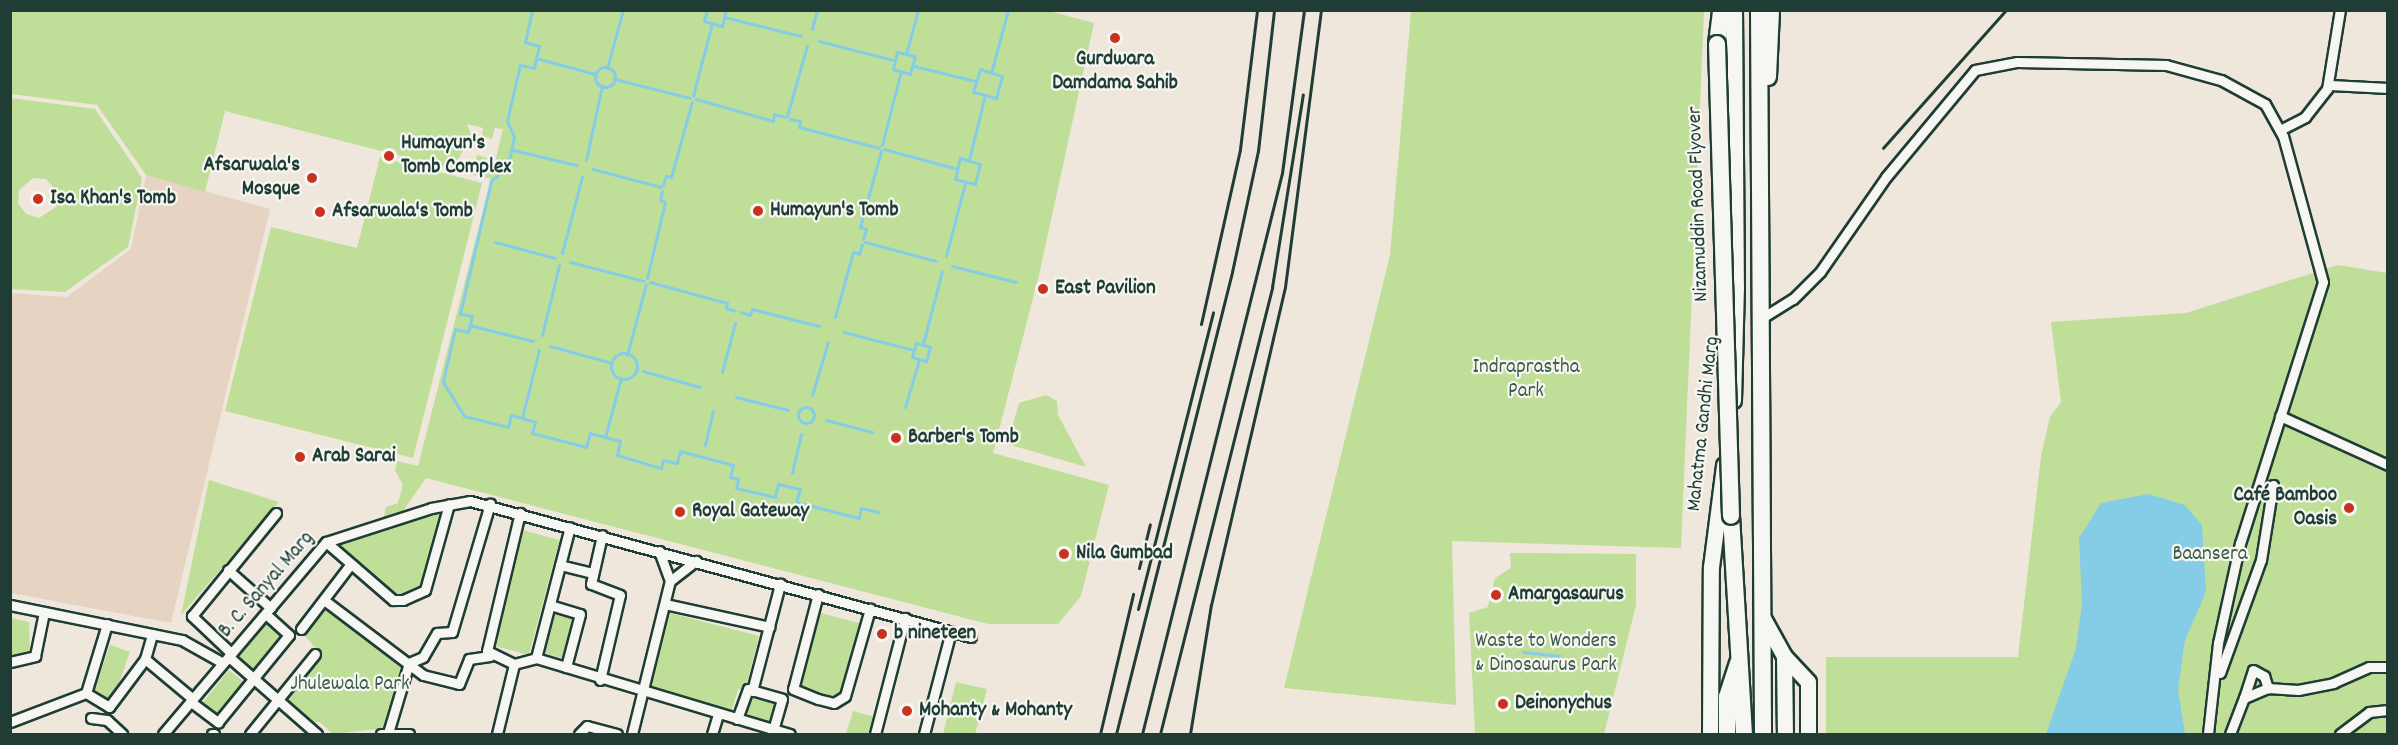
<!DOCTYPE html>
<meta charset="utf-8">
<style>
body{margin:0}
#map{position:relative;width:2398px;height:745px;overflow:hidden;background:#efe6dc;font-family:Dekko,sans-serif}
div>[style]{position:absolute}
.built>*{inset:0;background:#e7d3c2}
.green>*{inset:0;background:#bfdf98;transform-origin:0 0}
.water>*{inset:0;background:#85cde6}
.stream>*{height:3px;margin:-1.5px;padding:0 1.5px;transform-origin:1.5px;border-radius:1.5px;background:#85cde6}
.stream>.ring{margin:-1.5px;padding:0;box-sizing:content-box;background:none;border:3px solid #85cde6;border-radius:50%}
.roads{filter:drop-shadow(2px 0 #1f3d34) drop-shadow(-2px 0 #1f3d34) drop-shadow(0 2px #1f3d34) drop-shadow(0 -2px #1f3d34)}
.minor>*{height:9px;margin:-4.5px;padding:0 4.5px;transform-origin:4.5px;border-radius:4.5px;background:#f6f6f2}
.primary>*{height:15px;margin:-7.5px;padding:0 7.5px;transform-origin:7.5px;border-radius:7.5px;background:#f6f6f2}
.trunk>*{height:16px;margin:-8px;padding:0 8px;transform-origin:8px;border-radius:8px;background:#f6f6f2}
.rail>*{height:3px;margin:-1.5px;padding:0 1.5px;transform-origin:1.5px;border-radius:1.5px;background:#1f3d34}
.bridges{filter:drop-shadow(2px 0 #1f3d34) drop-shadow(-2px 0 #1f3d34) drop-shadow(0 2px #1f3d34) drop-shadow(0 -2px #1f3d34)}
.trunk-bridge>*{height:16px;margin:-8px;padding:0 8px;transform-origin:8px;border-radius:8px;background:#f6f6f2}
.dots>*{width:16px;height:16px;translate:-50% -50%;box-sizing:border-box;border:3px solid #f6f6f2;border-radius:50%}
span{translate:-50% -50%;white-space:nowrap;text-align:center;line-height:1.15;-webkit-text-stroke:4.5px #f6f6f2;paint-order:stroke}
.poi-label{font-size:21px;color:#1f3d34;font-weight:700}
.left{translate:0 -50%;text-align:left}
.right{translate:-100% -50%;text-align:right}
.street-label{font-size:21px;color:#1f3d34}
.park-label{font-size:21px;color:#3f5d48}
.frame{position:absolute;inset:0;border:12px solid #1f3d34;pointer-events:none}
</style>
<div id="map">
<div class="built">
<i style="clip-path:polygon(146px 175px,270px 209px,171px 623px,11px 593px,10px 293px,67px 297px,131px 249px)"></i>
</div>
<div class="green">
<i style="clip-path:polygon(evenodd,1045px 10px,1094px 23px,1039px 275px,993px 453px,1109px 485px,1081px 596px,1058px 624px,988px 624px,426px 478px,401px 514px,384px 517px,386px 507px,398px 503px,403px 485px,395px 470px,397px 461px,418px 466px,491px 179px,225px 111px,205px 192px,146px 175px,97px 105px,11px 94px,11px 11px,1045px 10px,467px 124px,483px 128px,482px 136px,492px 139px,495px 128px,503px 129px,493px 171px,484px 169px,487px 158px,477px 155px,475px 164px,458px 160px,471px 135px,467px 124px)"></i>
<i style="clip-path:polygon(1411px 11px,1704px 11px,1681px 548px,1452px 541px,1456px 705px,1284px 688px,1390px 255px)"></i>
<i style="clip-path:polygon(evenodd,10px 98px,95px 109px,142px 178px,128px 247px,65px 292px,11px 289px,10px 98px,33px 178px,46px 179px,58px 193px,56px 207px,39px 218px,26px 214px,18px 203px,19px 190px,33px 178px)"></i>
<i style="clip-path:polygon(380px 157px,482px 183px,413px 458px,225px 411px,271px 227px,357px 248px)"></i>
<i style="clip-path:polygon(2338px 265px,2387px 273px,2387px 734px,1826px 734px,1826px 657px,2018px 657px,2041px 456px,2050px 417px,2061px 402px,2051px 322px,2186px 313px)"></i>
<i style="clip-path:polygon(1046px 395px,1057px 401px,1058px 415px,1086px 467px,1007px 444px,1019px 403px)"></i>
<i style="clip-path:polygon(209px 480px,279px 502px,181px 615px)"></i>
<i style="clip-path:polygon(445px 512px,423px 588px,396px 600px,334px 545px)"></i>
<i style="left:522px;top:530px;width:39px;height:119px;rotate:15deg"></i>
<i style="clip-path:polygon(1510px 553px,1636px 554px,1636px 605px,1604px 734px,1475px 734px,1469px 613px,1488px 607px,1495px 578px,1511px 568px)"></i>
<i style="clip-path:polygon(324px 606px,409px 668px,395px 686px,385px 728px,333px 734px,320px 722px,305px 722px,284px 703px,285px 694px,319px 653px,303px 633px)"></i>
<i style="left:553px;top:609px;width:21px;height:45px;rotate:14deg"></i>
<i style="clip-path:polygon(814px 611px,862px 624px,842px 693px,835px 700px,797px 694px)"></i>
<i style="clip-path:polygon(666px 612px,759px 636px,745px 690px,738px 689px,732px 710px,648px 688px)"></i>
<i style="clip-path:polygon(11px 618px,29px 622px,30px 655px,11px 658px)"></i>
<i style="left:266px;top:623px;width:19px;height:45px;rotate:39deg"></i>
<i style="left:110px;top:645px;width:21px;height:52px;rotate:19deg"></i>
<i style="left:229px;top:670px;width:19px;height:45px;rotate:39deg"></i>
<i style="clip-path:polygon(956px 682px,987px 689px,975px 734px,943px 734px)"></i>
<i style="left:748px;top:694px;width:28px;height:22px;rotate:15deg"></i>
<i style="clip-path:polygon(853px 711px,875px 717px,870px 734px,846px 734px)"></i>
</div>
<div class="water">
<i style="clip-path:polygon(2148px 494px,2185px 505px,2202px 525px,2206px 592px,2185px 640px,2178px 689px,2185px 734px,2046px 734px,2076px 648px,2082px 603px,2079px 538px,2101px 503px)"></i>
</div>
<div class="stream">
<i style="left:532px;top:10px;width:33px;rotate:102deg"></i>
<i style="left:525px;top:42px;width:15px;rotate:16deg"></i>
<i style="left:539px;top:46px;width:12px;rotate:104deg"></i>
<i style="left:536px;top:58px;width:10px;rotate:101deg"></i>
<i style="left:534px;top:68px;width:14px;rotate:-168deg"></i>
<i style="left:520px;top:65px;width:57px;rotate:103.1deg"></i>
<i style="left:507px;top:121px;width:17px;rotate:66deg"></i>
<i style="left:514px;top:137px;width:30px;rotate:102deg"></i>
<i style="left:508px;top:166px;width:23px;rotate:139deg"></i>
<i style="left:491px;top:181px;width:137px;rotate:103.1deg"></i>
<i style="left:460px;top:314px;width:12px;rotate:9deg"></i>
<i style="left:472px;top:316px;width:16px;rotate:104deg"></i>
<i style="left:468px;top:332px;width:13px;rotate:-167deg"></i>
<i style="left:455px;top:329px;width:54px;rotate:102.8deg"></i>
<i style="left:443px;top:382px;width:40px;rotate:58deg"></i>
<i style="left:464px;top:416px;width:45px;rotate:14deg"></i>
<i style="left:508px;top:427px;width:12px;rotate:-76deg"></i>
<i style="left:511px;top:415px;width:25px;rotate:16deg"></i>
<i style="left:535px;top:422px;width:11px;rotate:105deg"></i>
<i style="left:532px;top:433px;width:56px;rotate:14.5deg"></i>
<i style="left:586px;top:447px;width:15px;rotate:-74deg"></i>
<i style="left:590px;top:433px;width:31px;rotate:15deg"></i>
<i style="left:620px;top:441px;width:14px;rotate:102deg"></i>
<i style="left:617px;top:455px;width:46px;rotate:16.5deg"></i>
<i style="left:661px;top:468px;width:8px;rotate:-76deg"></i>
<i style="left:663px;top:460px;width:14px;rotate:12deg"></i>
<i style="left:677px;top:463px;width:12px;rotate:-76deg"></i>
<i style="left:680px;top:451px;width:55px;rotate:14.8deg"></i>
<i style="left:733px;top:465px;width:12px;rotate:104deg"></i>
<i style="left:730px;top:477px;width:8px;rotate:14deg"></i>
<i style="left:738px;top:479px;width:9px;rotate:103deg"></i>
<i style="left:736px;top:488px;width:40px;rotate:13deg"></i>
<i style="left:775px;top:497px;width:13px;rotate:-77deg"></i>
<i style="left:778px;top:484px;width:23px;rotate:13deg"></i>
<i style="left:800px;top:489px;width:14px;rotate:107deg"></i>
<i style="left:796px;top:502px;width:65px;rotate:14.3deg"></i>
<i style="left:859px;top:518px;width:10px;rotate:-79deg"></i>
<i style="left:861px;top:508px;width:18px;rotate:13deg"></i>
<i style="left:707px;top:10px;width:11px;rotate:105deg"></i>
<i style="left:704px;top:21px;width:19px;rotate:16deg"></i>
<i style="left:722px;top:26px;width:16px;rotate:-76deg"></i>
<i style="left:724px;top:17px;width:79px;rotate:13.9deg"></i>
<i style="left:812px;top:29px;width:20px;rotate:-75deg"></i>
<i style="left:819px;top:41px;width:76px;rotate:14.4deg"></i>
<i style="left:897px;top:52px;width:18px;rotate:13deg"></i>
<i style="left:915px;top:56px;width:19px;rotate:106deg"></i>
<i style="left:910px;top:74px;width:18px;rotate:-164deg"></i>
<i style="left:893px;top:69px;width:17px;rotate:-77deg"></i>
<i style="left:906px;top:54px;width:46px;rotate:-74.7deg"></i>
<i style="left:536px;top:58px;width:61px;rotate:15.2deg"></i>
<i style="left:914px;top:66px;width:63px;rotate:13.8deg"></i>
<i class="ring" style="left:595px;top:67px;width:17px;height:17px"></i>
<i style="left:607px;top:68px;width:60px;rotate:-74.6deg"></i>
<i style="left:980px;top:69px;width:23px;rotate:18deg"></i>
<i style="left:1002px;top:76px;width:23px;rotate:105deg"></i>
<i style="left:996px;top:98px;width:24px;rotate:-165deg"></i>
<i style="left:973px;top:92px;width:24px;rotate:-73deg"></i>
<i style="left:991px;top:73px;width:65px;rotate:-74.9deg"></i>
<i style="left:614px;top:79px;width:78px;rotate:14deg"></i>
<i style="left:693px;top:96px;width:75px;rotate:-75.4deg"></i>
<i style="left:696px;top:99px;width:80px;rotate:15.9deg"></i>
<i style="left:773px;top:121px;width:7px;rotate:-82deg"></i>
<i style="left:774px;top:114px;width:11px;rotate:15deg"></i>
<i style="left:787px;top:116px;width:73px;rotate:-74.1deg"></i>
<i style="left:790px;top:119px;width:10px;rotate:11deg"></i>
<i style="left:800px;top:121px;width:6px;rotate:99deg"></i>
<i style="left:799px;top:127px;width:83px;rotate:14.7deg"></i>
<i style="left:882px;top:145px;width:76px;rotate:-75.6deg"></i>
<i style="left:884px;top:149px;width:76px;rotate:15.3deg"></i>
<i style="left:513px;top:150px;width:65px;rotate:13.4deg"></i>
<i style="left:960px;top:158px;width:21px;rotate:17deg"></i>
<i style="left:980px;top:164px;width:21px;rotate:104deg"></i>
<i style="left:975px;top:184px;width:21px;rotate:-166deg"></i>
<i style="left:955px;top:179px;width:22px;rotate:-77deg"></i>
<i style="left:586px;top:160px;width:76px;rotate:-77.8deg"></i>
<i style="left:969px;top:160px;width:67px;rotate:-76.2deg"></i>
<i style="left:593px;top:169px;width:70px;rotate:14.8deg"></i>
<i style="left:663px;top:185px;width:9px;rotate:-72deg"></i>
<i style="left:666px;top:176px;width:5px;rotate:11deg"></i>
<i style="left:671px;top:177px;width:78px;rotate:-74.4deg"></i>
<i style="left:863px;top:239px;width:10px;rotate:-73deg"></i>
<i style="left:866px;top:229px;width:6px;rotate:-162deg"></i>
<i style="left:860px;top:227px;width:79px;rotate:-74.6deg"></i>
<i style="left:495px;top:242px;width:62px;rotate:14.9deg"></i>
<i style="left:865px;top:242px;width:73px;rotate:15deg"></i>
<i style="left:562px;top:253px;width:79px;rotate:-75.3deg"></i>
<i style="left:946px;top:256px;width:75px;rotate:-75.4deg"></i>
<i style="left:570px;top:262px;width:76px;rotate:14.4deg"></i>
<i style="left:952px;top:266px;width:66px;rotate:14deg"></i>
<i style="left:647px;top:278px;width:78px;rotate:-76.7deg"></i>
<i style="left:665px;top:202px;width:5px;rotate:-158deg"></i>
<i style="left:660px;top:200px;width:9px;rotate:-77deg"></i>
<i style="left:650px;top:282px;width:80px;rotate:15.3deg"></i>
<i style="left:727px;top:303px;width:5px;rotate:101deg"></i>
<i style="left:726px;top:308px;width:9px;rotate:18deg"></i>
<i style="left:741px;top:312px;width:9px;rotate:18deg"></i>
<i style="left:750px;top:315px;width:6px;rotate:-72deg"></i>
<i style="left:752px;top:309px;width:69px;rotate:14.2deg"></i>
<i style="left:835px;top:317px;width:67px;rotate:-74.5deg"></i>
<i style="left:853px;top:252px;width:6px;rotate:18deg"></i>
<i style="left:859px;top:254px;width:10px;rotate:-73deg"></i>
<i style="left:469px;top:325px;width:66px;rotate:14deg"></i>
<i style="left:844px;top:332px;width:71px;rotate:14.6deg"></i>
<i style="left:542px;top:335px;width:72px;rotate:-76.3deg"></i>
<i style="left:916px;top:343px;width:15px;rotate:16deg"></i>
<i style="left:930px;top:347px;width:15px;rotate:106deg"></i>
<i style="left:926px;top:361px;width:15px;rotate:-164deg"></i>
<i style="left:912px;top:357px;width:15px;rotate:-74deg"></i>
<i style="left:923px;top:344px;width:75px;rotate:-75.4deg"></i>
<i style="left:550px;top:346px;width:64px;rotate:15.3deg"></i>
<i class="ring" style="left:611px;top:353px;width:23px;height:23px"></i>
<i style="left:627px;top:355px;width:73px;rotate:-75deg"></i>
<i style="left:643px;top:371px;width:59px;rotate:15.7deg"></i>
<i style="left:722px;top:372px;width:51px;rotate:-75.1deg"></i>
<i style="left:812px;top:395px;width:55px;rotate:-73.2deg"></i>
<i style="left:736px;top:397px;width:54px;rotate:14deg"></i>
<i class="ring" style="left:798px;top:407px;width:13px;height:13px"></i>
<i style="left:905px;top:407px;width:49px;rotate:-73.4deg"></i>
<i style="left:522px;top:418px;width:70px;rotate:-76deg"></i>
<i style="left:826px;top:420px;width:48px;rotate:14.6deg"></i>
<i style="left:605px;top:437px;width:61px;rotate:-74.8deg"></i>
<i style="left:705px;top:445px;width:35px;rotate:-77deg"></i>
<i style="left:792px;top:473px;width:40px;rotate:-77deg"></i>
<i style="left:1523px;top:652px;width:36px;rotate:6deg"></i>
</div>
<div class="roads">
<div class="minor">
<i style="left:2330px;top:85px;width:58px;rotate:3deg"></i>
<i style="left:2280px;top:130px;width:28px;rotate:-27deg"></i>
<i style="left:2305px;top:117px;width:36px;rotate:-52deg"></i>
<i style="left:2327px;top:89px;width:80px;rotate:-80.7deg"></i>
<i style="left:1762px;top:318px;width:36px;rotate:-32deg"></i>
<i style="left:1793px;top:299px;width:38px;rotate:-45deg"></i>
<i style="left:1820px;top:272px;width:116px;rotate:-55.2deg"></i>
<i style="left:1886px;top:177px;width:139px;rotate:-50.2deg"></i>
<i style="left:1975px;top:70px;width:43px;rotate:-10.8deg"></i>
<i style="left:2017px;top:62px;width:149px;rotate:1.2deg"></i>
<i style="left:2166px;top:65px;width:57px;rotate:15.3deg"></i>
<i style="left:2221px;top:80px;width:50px;rotate:28.6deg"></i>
<i style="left:2265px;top:104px;width:37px;rotate:61deg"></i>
<i style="left:2283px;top:136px;width:151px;rotate:74.7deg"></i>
<i style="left:2323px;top:282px;width:274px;rotate:107.6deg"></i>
<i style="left:2240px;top:543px;width:102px;rotate:102.4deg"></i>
<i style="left:2218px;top:643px;width:92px;rotate:96.3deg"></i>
<i style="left:2280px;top:416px;width:119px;rotate:24.4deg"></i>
<i style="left:326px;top:542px;width:89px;rotate:40.9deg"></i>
<i style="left:393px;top:600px;width:10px"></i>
<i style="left:403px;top:600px;width:24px;rotate:-24deg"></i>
<i style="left:425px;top:590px;width:89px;rotate:-74.4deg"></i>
<i style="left:560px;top:565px;width:34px;rotate:14deg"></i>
<i style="left:228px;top:570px;width:57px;rotate:41.5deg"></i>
<i style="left:670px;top:581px;width:33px;rotate:-38deg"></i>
<i style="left:818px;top:594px;width:98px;rotate:104.7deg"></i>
<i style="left:793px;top:689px;width:27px;rotate:22deg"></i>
<i style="left:818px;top:699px;width:16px;rotate:14deg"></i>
<i style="left:834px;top:703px;width:13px;rotate:-32deg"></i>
<i style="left:845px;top:696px;width:91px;rotate:-74deg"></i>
<i style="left:324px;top:600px;width:124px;rotate:37.1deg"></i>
<i style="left:423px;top:675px;width:37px;rotate:14deg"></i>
<i style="left:459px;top:684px;width:27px;rotate:-68deg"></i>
<i style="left:469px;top:659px;width:21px;rotate:-8deg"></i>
<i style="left:665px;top:604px;width:107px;rotate:12.4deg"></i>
<i style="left:10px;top:605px;width:176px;rotate:11.5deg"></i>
<i style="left:182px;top:640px;width:47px;rotate:29.3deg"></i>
<i style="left:550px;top:605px;width:31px;rotate:17deg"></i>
<i style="left:580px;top:614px;width:55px;rotate:104.8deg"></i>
<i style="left:107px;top:624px;width:72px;rotate:106.9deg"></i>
<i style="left:86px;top:693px;width:27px;rotate:31deg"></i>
<i style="left:109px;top:707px;width:60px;rotate:-53.1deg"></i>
<i style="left:145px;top:659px;width:26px;rotate:-74deg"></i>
<i style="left:301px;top:629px;width:81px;rotate:-52.6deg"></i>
<i style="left:231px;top:653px;width:54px;rotate:-136.5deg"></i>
<i style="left:192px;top:616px;width:133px;rotate:-50.8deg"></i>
<i style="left:229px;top:657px;width:117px;rotate:41.2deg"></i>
<i style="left:536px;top:658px;width:135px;rotate:-75.5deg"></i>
<i style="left:145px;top:659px;width:62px;rotate:39.8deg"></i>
<i style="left:10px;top:662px;width:26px;rotate:-13deg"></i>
<i style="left:35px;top:656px;width:45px;rotate:-78.4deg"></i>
<i style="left:514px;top:664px;width:30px;rotate:-154deg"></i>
<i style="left:487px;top:651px;width:142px;rotate:-76.6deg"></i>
<i style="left:2220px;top:673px;width:120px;rotate:-70.1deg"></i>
<i style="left:2261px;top:560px;width:76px;rotate:-80.9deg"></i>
<i style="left:600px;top:680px;width:87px;rotate:-76.8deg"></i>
<i style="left:620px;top:595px;width:31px;rotate:-159deg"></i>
<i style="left:591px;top:584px;width:50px;rotate:-77.3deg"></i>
<i style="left:752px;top:691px;width:111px;rotate:-75.3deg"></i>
<i style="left:2244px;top:698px;width:29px;rotate:-72deg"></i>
<i style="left:2253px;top:670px;width:13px;rotate:29deg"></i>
<i style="left:2264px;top:676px;width:13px;rotate:72deg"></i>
<i style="left:191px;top:702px;width:34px;rotate:37deg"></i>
<i style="left:218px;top:722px;width:112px;rotate:-50.8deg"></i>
<i style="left:289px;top:635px;width:31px;rotate:-138deg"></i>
<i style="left:91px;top:718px;width:16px;rotate:7deg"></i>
<i style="left:107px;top:720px;width:21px;rotate:43deg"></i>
<i style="left:737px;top:719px;width:32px;rotate:-70deg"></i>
<i style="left:748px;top:689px;width:35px;rotate:16deg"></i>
<i style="left:782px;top:699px;width:36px;rotate:106deg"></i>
<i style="left:10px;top:722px;width:81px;rotate:-20.9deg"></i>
<i style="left:388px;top:733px;width:73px;rotate:-73.3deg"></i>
<i style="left:409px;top:663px;width:15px;rotate:-23deg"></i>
<i style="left:423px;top:657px;width:28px;rotate:-60deg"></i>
<i style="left:437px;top:633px;width:15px;rotate:-4deg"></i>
<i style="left:452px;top:632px;width:134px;rotate:-73.5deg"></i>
<i style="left:163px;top:734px;width:252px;rotate:-49.7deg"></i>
<i style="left:326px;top:542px;width:110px;rotate:-17.9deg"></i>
<i style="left:431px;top:508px;width:40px;rotate:-10deg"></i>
<i style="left:470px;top:501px;width:519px;rotate:15.19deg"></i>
<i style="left:212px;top:734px;width:2px"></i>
<i style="left:250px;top:734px;width:103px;rotate:-50.9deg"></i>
<i style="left:381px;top:734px;width:28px"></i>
<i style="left:497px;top:734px;width:72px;rotate:-76.3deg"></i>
<i style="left:514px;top:664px;width:23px;rotate:-15deg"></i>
<i style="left:536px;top:658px;width:265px;rotate:16.7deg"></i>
<i style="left:579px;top:734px;width:11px;rotate:-45deg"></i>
<i style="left:587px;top:726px;width:31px;rotate:15deg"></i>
<i style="left:632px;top:734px;width:158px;rotate:-76.1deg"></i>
<i style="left:670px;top:581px;width:32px;rotate:-110deg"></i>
<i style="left:712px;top:734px;width:21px;rotate:-73deg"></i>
<i style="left:875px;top:734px;width:120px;rotate:-75.5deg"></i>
<i style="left:924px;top:734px;width:106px;rotate:-75.3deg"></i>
<i style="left:2230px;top:734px;width:39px;rotate:-69deg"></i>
<i style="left:2244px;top:698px;width:26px;rotate:-23deg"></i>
<i style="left:2268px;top:688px;width:30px;rotate:4deg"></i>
<i style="left:2298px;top:690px;width:36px;rotate:-11deg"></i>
<i style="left:2333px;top:683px;width:39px;rotate:-24deg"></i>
<i style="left:2369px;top:667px;width:19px"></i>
<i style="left:2340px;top:734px;width:36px;rotate:-37deg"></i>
<i style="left:2369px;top:712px;width:19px;rotate:-6deg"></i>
</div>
<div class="primary">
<i style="left:1733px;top:400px;width:112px;rotate:-88.5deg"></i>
<i style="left:1763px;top:618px;width:43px;rotate:61.1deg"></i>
<i style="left:1784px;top:656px;width:78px;rotate:89.3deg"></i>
<i style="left:1784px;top:656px;width:35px;rotate:47deg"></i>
<i style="left:1808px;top:682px;width:52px;rotate:90deg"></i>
<i style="left:1710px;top:734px;width:167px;rotate:-89.7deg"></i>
<i style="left:1711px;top:567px;width:103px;rotate:-82.7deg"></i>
</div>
<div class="trunk">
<i style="left:1734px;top:10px;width:278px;rotate:89.6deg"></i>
<i style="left:1759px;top:10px;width:724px;rotate:89.68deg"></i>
<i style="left:1717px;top:44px;width:34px;rotate:-83deg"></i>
<i style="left:1768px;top:77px;width:67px;rotate:-87.4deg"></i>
<i style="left:1731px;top:516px;width:218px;rotate:86.6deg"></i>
<i style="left:1727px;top:734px;width:37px;rotate:-90deg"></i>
<i style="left:1727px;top:697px;width:36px;rotate:-72deg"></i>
</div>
</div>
<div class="rail">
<i style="left:1883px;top:148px;width:185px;rotate:-48.3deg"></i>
<i style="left:1201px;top:324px;width:179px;rotate:-77.4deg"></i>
<i style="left:1240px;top:149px;width:140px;rotate:-83deg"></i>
<i style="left:1139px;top:568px;width:45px;rotate:-76deg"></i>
<i style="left:1138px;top:609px;width:306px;rotate:-75.8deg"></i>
<i style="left:1100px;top:734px;width:144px;rotate:-76.7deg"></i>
<i style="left:1116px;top:734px;width:476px;rotate:-75.9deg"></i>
<i style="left:1232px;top:272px;width:124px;rotate:-77.9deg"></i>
<i style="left:1258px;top:151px;width:142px;rotate:-83.5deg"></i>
<i style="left:1142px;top:734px;width:578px;rotate:-75.99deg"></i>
<i style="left:1282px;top:173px;width:164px;rotate:-82.3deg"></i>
<i style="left:1160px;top:734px;width:461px;rotate:-75.9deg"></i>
<i style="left:1272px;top:287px;width:195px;rotate:-80.9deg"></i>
<i style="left:1190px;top:734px;width:131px;rotate:-80.8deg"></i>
<i style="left:1211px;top:605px;width:326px;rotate:-76.9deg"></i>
<i style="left:1285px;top:287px;width:279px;rotate:-82.6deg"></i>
</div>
<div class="bridges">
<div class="trunk-bridge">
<i style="left:1717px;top:44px;width:472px;rotate:88.3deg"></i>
</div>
</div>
<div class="dots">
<i style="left:1115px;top:38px;background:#c8321e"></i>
<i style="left:389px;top:156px;background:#c8321e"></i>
<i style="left:312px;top:178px;background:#c8321e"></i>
<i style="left:38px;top:199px;background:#c8321e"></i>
<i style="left:758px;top:211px;background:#c8321e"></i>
<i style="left:320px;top:212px;background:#c8321e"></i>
<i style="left:1043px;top:289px;background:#c8321e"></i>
<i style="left:896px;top:438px;background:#c8321e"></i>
<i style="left:300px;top:457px;background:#c8321e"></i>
<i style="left:2349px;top:508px;background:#c8321e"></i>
<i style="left:680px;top:512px;background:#c8321e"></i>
<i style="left:1064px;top:554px;background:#c8321e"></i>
<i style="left:1496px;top:595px;background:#c8321e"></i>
<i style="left:882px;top:634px;background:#c8321e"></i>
<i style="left:1503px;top:704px;background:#c8321e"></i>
<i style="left:907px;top:711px;background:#c8321e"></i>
</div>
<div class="poi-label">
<span style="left:1115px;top:72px">Gurdwara<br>Damdama Sahib</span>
<span class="left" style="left:401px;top:156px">Humayun's<br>Tomb Complex</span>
<span class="right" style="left:300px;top:178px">Afsarwala's<br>Mosque</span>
<span class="left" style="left:50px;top:199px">Isa Khan's Tomb</span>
<span class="left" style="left:770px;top:211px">Humayun's Tomb</span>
<span class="left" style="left:332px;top:212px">Afsarwala's Tomb</span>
<span class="left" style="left:1055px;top:289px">East Pavilion</span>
<span class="left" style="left:908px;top:438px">Barber's Tomb</span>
<span class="left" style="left:312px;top:457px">Arab Sarai</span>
<span class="right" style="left:2337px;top:508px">Café Bamboo<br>Oasis</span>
<span class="left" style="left:692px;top:512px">Royal Gateway</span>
<span class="left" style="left:1076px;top:554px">Nila Gumbad</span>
<span class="left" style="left:1508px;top:595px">Amargasaurus</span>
<span class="left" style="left:894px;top:634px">b nineteen</span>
<span class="left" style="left:1515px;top:704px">Deinonychus</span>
<span class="left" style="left:919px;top:711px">Mohanty &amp; Mohanty</span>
</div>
<div class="street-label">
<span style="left:1699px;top:204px;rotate:-92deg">Nizamuddin Road Flyover</span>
<span style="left:1704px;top:424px;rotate:-84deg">Mahatma Gandhi Marg</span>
<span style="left:267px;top:585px;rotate:-49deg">B. C. Sanyal Marg</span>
</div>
<div class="park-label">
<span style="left:1526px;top:380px">Indraprastha<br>Park</span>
<span style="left:2210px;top:555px">Baansera</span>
<span style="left:1546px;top:654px">Waste to Wonders<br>&amp; Dinosaurus Park</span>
<span style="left:350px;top:685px">Jhulewala Park</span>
</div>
<div class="frame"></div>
</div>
